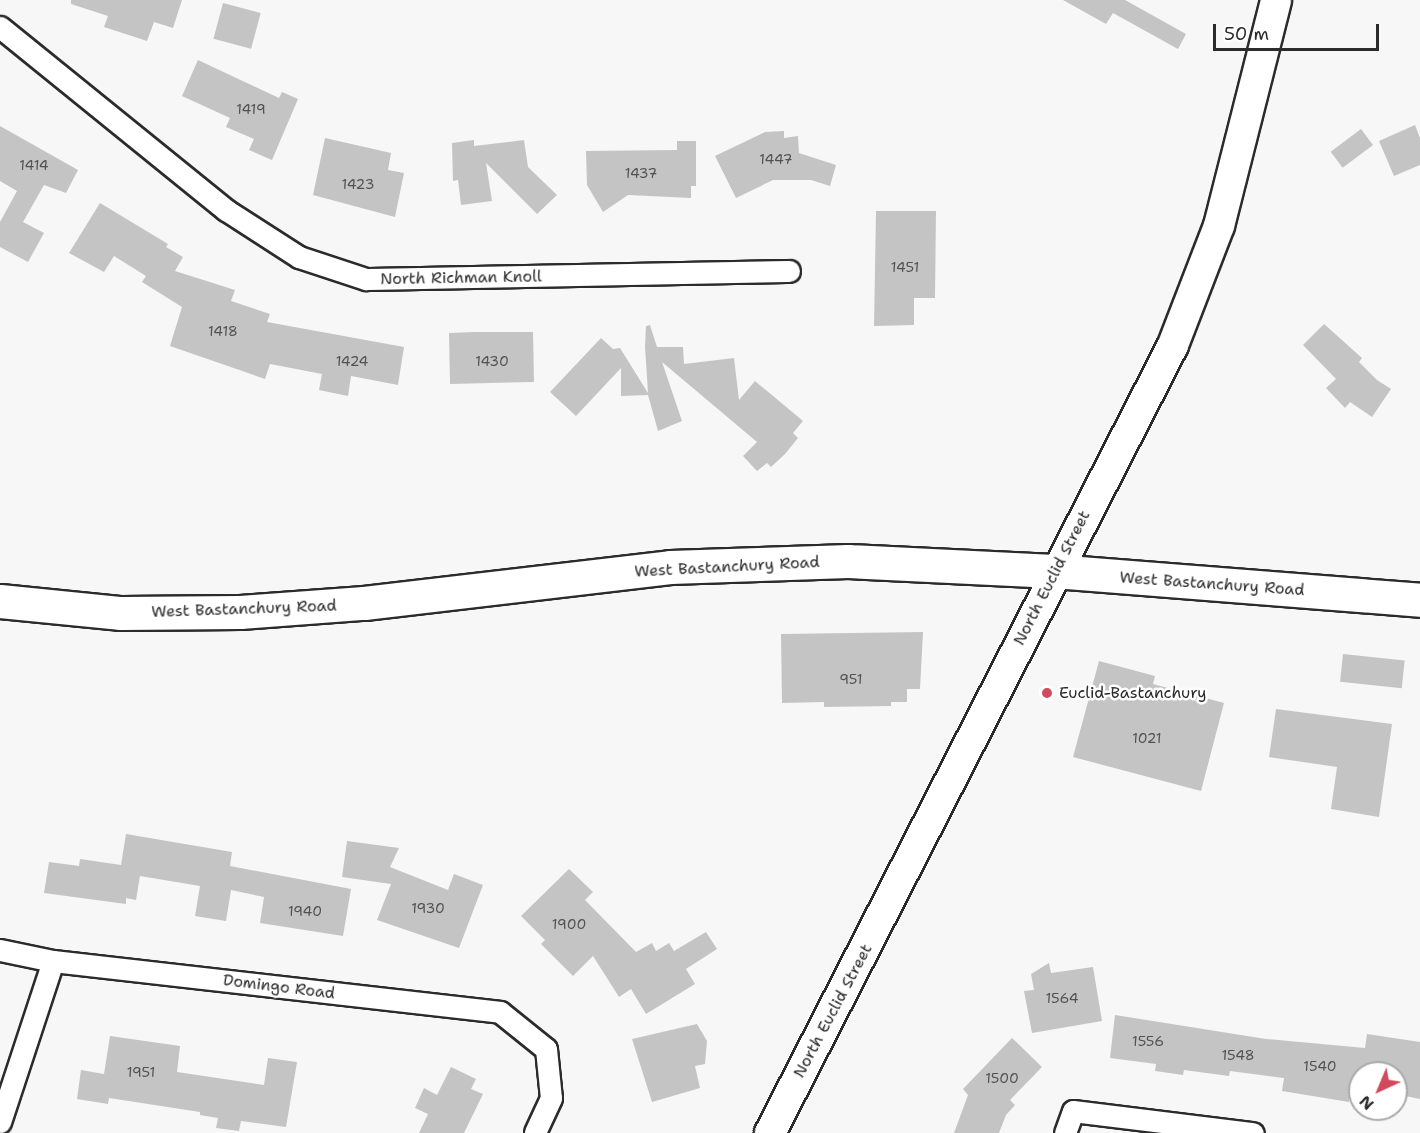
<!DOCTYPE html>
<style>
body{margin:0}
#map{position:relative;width:1420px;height:1133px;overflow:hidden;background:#f7f7f7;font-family:"Shantell Sans",sans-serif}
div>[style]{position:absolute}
.building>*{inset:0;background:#c4c4c4;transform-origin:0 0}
.roads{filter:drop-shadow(2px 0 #2b2b2b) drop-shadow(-2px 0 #2b2b2b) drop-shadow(0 2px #2b2b2b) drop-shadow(0 -2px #2b2b2b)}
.minor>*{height:21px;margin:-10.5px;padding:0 10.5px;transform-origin:10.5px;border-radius:10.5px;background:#fff}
.secondary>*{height:30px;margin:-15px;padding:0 15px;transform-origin:15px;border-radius:15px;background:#fff}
.primary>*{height:33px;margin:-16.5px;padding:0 16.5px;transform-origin:16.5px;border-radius:16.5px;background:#fff}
.dots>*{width:16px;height:16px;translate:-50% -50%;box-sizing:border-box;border:3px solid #fff;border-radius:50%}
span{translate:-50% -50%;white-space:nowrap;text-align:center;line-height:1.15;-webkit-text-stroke:5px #fff;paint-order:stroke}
.number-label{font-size:14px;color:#515151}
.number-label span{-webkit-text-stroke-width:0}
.street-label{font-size:16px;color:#2b2b2b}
.poi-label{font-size:16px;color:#2b2b2b}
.left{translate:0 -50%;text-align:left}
.north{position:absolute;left:1348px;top:1061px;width:60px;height:60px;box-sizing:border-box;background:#fff;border:2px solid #aaa;border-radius:50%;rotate:224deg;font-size:16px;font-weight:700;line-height:24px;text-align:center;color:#2b2b2b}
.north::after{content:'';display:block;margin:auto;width:21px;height:27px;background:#d1495b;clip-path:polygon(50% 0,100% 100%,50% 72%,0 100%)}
.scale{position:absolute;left:1213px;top:24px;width:166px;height:27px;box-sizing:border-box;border:3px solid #2b2b2b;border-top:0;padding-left:8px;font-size:18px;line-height:21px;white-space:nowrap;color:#2b2b2b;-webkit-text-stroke:4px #fff;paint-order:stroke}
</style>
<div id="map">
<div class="building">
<i style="clip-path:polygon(71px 0,182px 0,173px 28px,154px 22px,147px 41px,104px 27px,108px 16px,71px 4px)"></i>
<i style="clip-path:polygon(1063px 0,1125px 0,1186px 34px,1178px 49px,1113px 13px,1106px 24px)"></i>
<i style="left:223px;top:3px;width:39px;height:37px;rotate:15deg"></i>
<i style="clip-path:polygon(198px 60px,279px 98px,282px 92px,298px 99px,272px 160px,249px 150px,254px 139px,226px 127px,230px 118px,182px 96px)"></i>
<i style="clip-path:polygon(1415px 125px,1420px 138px,1420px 165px,1394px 176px,1379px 141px)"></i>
<i style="clip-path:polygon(0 126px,78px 170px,66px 193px,44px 185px,23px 222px,44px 233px,28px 262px,0 247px,0 222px,17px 191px,0 181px)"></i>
<i style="left:1361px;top:129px;width:20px;height:38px;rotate:53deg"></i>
<i style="clip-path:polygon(784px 131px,784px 138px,798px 136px,799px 153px,836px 165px,830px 186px,811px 180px,773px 180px,736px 198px,715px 156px,765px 132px)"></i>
<i style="clip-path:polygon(325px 138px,391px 153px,388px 170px,404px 173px,395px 217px,313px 195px)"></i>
<i style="clip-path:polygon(474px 140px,474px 146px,524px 140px,528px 167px,557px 195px,537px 214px,486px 163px,492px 201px,461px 205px,458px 180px,453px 181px,452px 143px)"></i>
<i style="clip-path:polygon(677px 141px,696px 141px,696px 186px,691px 186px,691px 198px,628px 195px,603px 212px,587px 185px,586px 151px,677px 150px)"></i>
<i style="clip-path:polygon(100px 203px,168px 244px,166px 247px,183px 257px,175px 271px,235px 290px,231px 301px,270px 314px,267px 322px,404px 347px,398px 385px,351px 376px,348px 396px,319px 390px,322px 374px,270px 364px,265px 379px,170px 346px,182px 307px,142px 282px,146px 276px,114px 256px,104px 272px,69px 253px)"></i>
<i style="clip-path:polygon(876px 211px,936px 211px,935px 298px,914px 298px,914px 325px,874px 326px)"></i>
<i style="clip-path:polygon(1324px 324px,1362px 358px,1359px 362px,1377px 380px,1391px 389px,1372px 417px,1350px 402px,1345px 408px,1326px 388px,1336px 379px,1303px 345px)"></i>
<i style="clip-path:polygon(650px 325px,657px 347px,683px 347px,684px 364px,734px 358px,739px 400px,755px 381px,803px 421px,793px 433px,798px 438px,785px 454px,771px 467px,767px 463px,757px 471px,743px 456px,757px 442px,662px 362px,682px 421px,658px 431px,648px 395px,621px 396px,621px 368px,576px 416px,550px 392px,601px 338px,613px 349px,620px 348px,648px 393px,645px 347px,646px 326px)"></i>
<i style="clip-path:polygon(474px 332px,533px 332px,534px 382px,450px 384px,449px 333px)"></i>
<i style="clip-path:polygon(923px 632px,920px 689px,907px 689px,907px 702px,891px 702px,891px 706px,824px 707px,824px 702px,782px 703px,781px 634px)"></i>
<i style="left:1343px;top:654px;width:62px;height:28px;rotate:6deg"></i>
<i style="clip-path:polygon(1099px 661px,1155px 676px,1153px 684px,1224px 703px,1201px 791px,1073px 757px)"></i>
<i style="clip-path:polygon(1276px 709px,1392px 724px,1379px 817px,1331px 809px,1337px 767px,1269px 757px)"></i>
<i style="clip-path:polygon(126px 834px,232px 852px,230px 866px,351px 889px,343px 936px,260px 923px,264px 897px,231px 890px,226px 921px,195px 916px,200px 886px,140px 876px,136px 900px,126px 898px,126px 904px,44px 893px,49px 862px,79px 866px,80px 859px,121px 865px)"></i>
<i style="clip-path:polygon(347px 841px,399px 848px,390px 867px,448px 890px,454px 874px,483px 885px,459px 948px,377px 920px,391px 884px,342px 877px)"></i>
<i style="clip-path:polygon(569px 869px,593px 892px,585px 900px,636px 952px,652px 943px,656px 951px,669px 943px,674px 951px,706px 932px,717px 949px,686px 969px,695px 984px,646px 1014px,631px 989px,619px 997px,593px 956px,573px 976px,541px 944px,545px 940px,521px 916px)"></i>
<i style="clip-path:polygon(1049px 963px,1051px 973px,1093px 967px,1102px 1021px,1032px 1033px,1024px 991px,1034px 990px,1031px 974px)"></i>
<i style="clip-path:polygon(1115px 1015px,1266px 1039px,1365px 1048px,1367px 1034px,1420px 1042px,1420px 1099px,1396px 1094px,1396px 1073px,1360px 1073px,1360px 1097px,1350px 1096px,1349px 1102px,1282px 1091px,1284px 1078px,1230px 1071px,1229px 1076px,1184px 1070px,1183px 1075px,1155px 1071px,1156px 1064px,1110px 1058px)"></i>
<i style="clip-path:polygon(697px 1024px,707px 1041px,705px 1064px,695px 1066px,700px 1088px,652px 1102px,632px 1039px)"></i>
<i style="clip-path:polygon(110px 1036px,180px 1046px,177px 1072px,264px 1085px,268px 1058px,297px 1062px,286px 1127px,241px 1121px,239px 1131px,216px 1128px,218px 1118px,200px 1115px,200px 1112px,109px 1098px,108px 1104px,77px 1099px,81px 1070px,104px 1074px)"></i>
<i style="clip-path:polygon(1012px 1038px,1042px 1067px,1010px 1100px,1015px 1105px,1006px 1115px,999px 1133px,954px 1133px,968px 1095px,963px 1089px)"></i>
<i style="clip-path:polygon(451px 1067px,476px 1079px,471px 1089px,483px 1094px,464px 1133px,419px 1133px,428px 1114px,415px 1108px,424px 1088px,437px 1095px)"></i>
</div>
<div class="roads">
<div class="minor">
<i style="left:0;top:27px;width:291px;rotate:39deg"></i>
<i style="left:226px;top:210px;width:87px;rotate:32.8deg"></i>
<i style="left:299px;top:257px;width:71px;rotate:18.2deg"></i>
<i style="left:366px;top:279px;width:423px;rotate:-1.1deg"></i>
<i style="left:0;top:950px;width:54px;rotate:11.7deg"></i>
<i style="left:53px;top:961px;width:450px;rotate:6.5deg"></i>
<i style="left:500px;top:1012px;width:59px;rotate:38.8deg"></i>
<i style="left:546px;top:1049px;width:49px;rotate:84.2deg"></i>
<i style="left:551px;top:1098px;width:38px;rotate:115deg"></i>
<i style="left:0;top:1122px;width:169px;rotate:-71.8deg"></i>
<i style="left:1065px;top:1133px;width:23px;rotate:-70deg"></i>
<i style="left:1073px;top:1111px;width:181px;rotate:7deg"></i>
</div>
<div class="secondary">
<i style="left:770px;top:1133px;width:885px;rotate:-62.91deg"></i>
<i style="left:1173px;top:345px;width:128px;rotate:-68.9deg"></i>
<i style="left:1219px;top:226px;width:233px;rotate:-75.8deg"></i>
</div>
<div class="primary">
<i style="left:0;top:601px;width:122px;rotate:5.7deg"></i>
<i style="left:121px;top:613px;width:119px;rotate:-0.5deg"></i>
<i style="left:240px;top:612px;width:124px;rotate:-4.2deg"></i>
<i style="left:364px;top:603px;width:308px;rotate:-6.7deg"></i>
<i style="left:670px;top:567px;width:178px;rotate:-1.9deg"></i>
<i style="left:848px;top:561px;width:206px;rotate:2.8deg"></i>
<i style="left:1054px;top:571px;width:367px;rotate:4.5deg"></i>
</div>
</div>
<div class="dots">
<i style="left:1047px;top:693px;background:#d1495b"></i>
</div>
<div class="number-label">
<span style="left:251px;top:109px">1419</span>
<span style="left:776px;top:159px">1447</span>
<span style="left:34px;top:165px">1414</span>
<span style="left:641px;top:173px">1437</span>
<span style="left:358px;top:184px">1423</span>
<span style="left:905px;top:267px">1451</span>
<span style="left:223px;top:331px">1418</span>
<span style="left:352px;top:361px">1424</span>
<span style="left:492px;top:361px">1430</span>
<span style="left:851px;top:679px">951</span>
<span style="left:1147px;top:738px">1021</span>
<span style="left:428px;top:908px">1930</span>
<span style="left:305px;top:911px">1940</span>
<span style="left:569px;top:924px">1900</span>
<span style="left:1062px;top:998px">1564</span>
<span style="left:1148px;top:1041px">1556</span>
<span style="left:1238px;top:1055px">1548</span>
<span style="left:1320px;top:1066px">1540</span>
<span style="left:141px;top:1072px">1951</span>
<span style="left:1002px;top:1078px">1500</span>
</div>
<div class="street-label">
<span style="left:461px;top:278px;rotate:-1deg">North Richman Knoll</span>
<span style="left:727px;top:567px;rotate:-3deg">West Bastanchury Road</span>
<span style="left:1052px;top:578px;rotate:-63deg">North Euclid Street</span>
<span style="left:1212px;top:584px;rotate:4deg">West Bastanchury Road</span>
<span style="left:244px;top:609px;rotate:-2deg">West Bastanchury Road</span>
<span style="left:279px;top:987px;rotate:7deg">Domingo Road</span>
<span style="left:833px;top:1011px;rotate:-62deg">North Euclid Street</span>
</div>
<div class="poi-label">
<span class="left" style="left:1059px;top:693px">Euclid-Bastanchury</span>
</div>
<div class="north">N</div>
<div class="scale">50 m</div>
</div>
